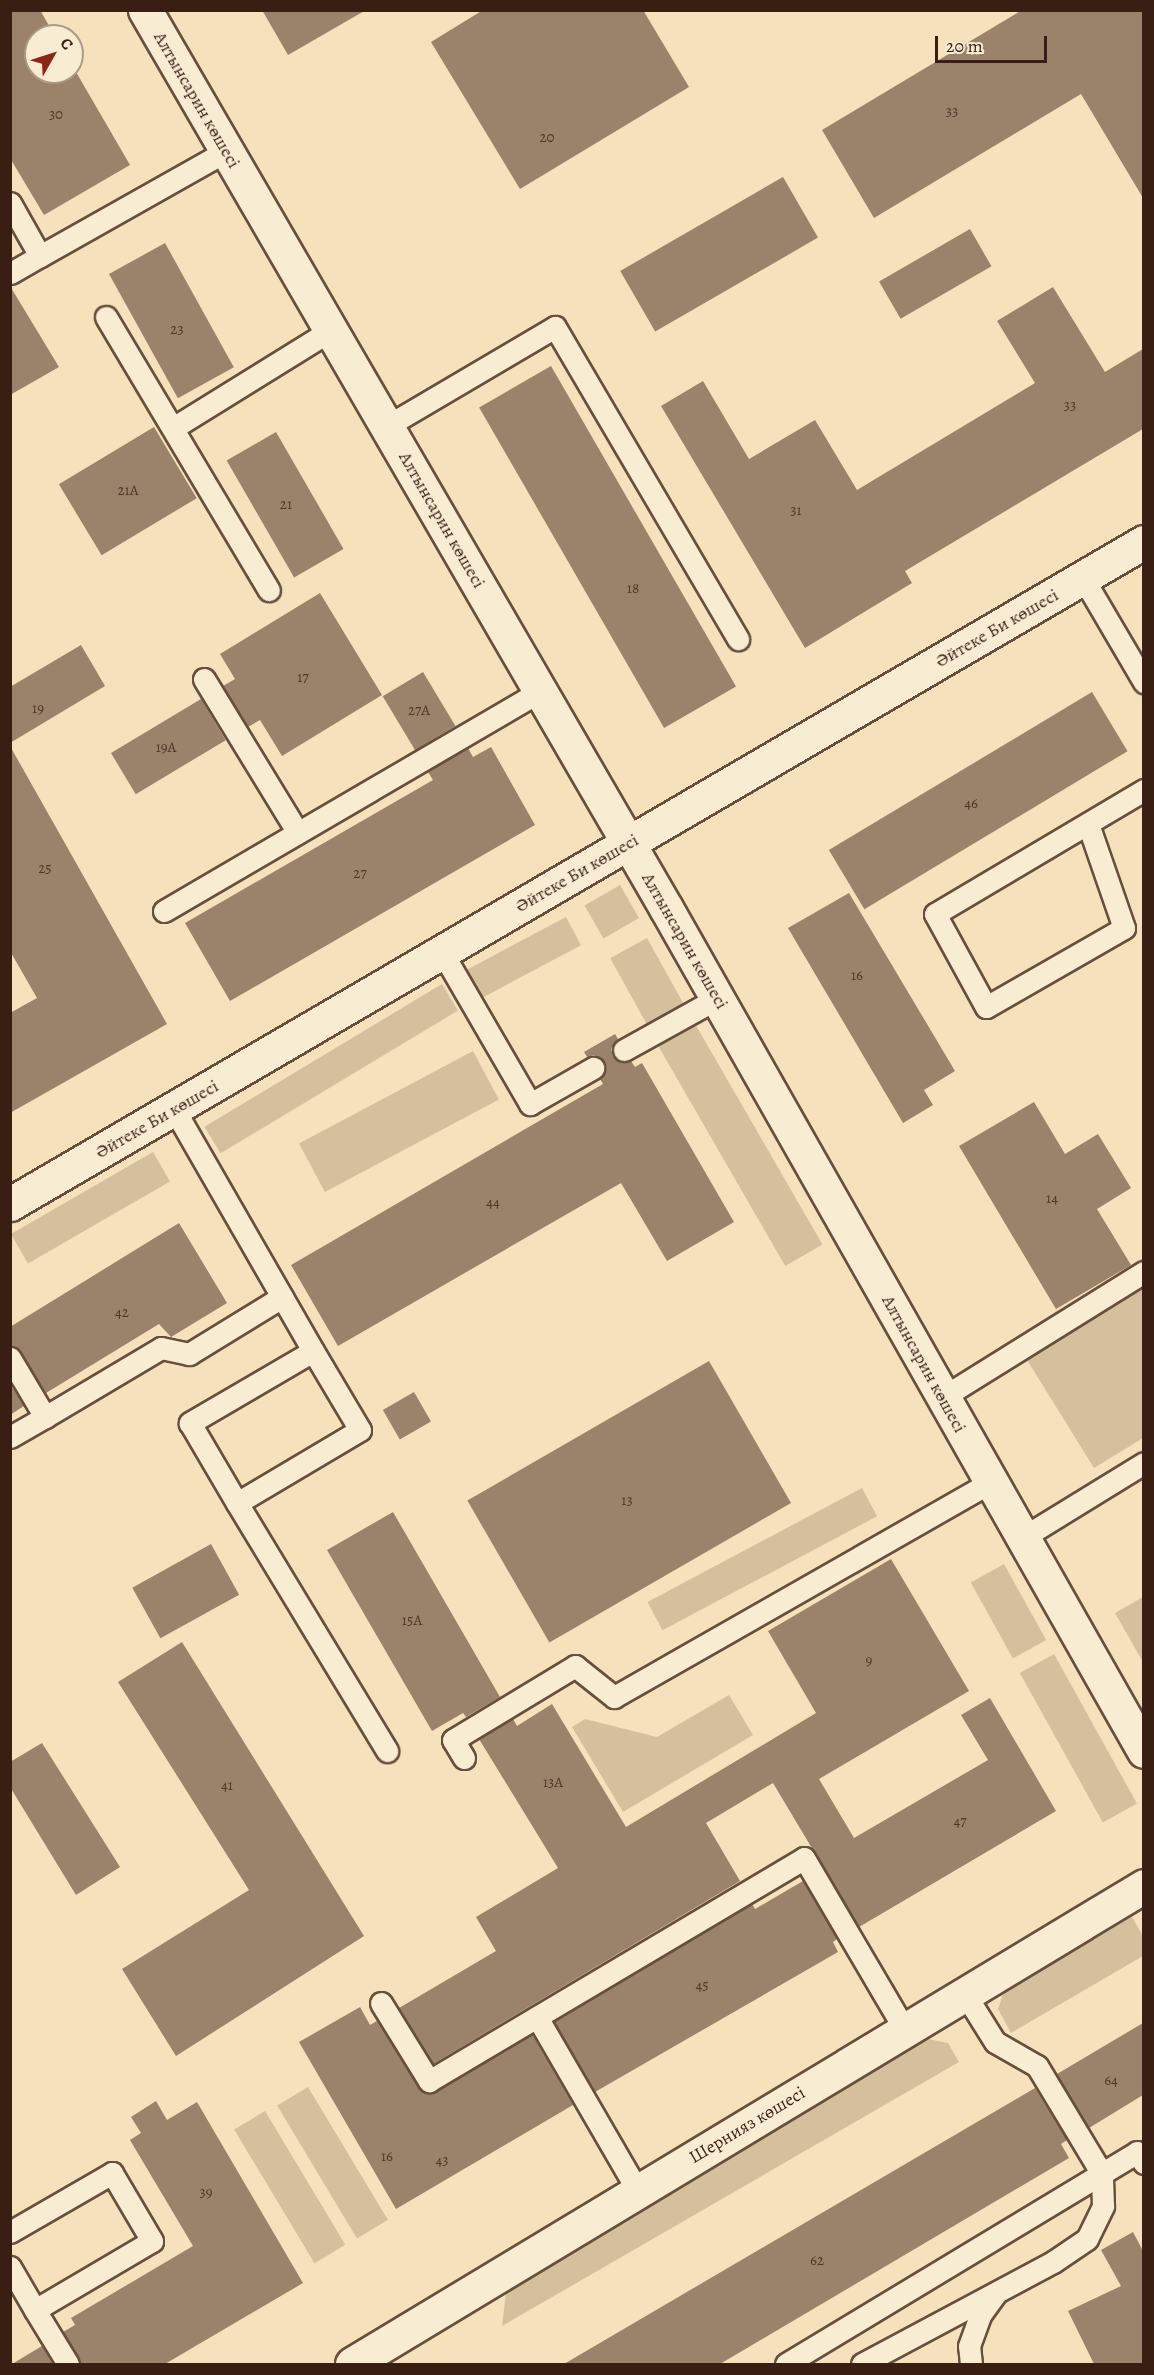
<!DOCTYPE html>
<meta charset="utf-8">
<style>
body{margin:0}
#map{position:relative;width:1154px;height:2375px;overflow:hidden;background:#f5e1bb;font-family:Alegreya,serif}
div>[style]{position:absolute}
.green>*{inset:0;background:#d5c09e;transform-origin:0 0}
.building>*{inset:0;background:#9a836a;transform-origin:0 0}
.roads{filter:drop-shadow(2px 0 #674f3d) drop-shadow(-2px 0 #674f3d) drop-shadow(0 2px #674f3d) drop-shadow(0 -2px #674f3d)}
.service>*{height:21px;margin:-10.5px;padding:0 10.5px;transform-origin:10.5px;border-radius:10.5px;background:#f8ecd3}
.minor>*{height:33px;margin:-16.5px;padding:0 16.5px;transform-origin:16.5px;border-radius:16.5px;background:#f8ecd3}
.tertiary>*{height:33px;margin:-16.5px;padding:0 16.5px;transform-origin:16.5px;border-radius:16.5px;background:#f8ecd3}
span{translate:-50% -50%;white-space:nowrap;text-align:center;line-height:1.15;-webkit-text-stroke:4.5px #f8ecd3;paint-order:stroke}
.number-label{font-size:15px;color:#503729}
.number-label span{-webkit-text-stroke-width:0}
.street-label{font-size:18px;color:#381e13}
.frame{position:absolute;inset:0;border:12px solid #381e13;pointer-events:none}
.north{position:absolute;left:24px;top:24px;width:60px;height:60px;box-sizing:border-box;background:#f8ecd3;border:2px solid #ab9a86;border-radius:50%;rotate:51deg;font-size:16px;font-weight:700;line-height:24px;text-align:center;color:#381e13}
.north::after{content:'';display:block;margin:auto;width:21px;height:27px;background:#8f2418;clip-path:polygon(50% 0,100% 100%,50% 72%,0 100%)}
.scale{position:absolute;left:935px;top:36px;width:112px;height:27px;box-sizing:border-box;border:3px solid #381e13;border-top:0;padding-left:8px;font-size:18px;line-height:21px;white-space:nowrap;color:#381e13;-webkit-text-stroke:4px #f8ecd3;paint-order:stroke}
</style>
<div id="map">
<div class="green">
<i style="left:620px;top:885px;width:38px;height:41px;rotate:60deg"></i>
<i style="left:566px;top:917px;width:32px;height:117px;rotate:62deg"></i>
<i style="left:647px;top:938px;width:77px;height:42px;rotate:61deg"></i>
<i style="left:442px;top:984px;width:31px;height:277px;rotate:59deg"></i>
<i style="left:694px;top:1022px;width:257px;height:43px;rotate:60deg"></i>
<i style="left:473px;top:1051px;width:55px;height:197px;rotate:62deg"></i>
<i style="left:153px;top:1152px;width:34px;height:164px;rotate:60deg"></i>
<i style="clip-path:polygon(1143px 1281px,1143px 1438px,1094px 1468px,1024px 1355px)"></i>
<i style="left:862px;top:1488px;width:32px;height:243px;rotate:62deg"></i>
<i style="left:1004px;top:1564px;width:87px;height:38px;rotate:61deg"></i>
<i style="clip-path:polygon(1143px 1597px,1143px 1662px,1115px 1613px)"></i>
<i style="left:1054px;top:1654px;width:171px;height:39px;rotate:61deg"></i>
<i style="clip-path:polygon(729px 1695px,753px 1735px,623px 1812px,572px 1727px,585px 1719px,657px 1737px)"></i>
<i style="clip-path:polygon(1132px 1917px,1143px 1936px,1143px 1956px,1011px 2033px,998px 2009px,1004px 1991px)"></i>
<i style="clip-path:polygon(928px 2039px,948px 2043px,959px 2062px,502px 2326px,507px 2285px)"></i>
<i style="left:308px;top:2087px;width:155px;height:36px;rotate:59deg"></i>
<i style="left:265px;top:2111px;width:156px;height:36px;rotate:59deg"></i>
</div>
<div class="building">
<i style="clip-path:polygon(10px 10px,40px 10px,55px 36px,36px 36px,36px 72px,72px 72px,72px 65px,130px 165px,44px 215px,10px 158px)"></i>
<i style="clip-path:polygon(262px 10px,366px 10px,288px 55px)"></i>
<i style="clip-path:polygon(483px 10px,643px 10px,689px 87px,520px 189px,431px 42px)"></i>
<i style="clip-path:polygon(1022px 10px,1143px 10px,1143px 198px,1081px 94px,874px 218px,822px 130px)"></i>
<i style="left:783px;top:177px;width:70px;height:188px;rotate:60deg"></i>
<i style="left:970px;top:229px;width:43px;height:105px;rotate:60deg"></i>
<i style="left:165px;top:243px;width:142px;height:64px;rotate:61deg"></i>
<i style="clip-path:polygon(10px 286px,59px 367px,10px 395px)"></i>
<i style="clip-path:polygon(1053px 287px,1105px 372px,1143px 349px,1143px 429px,905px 571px,912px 583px,805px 648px,661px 406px,703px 381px,749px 459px,815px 420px,857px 490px,1035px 383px,997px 321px)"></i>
<i style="left:551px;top:366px;width:370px;height:83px;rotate:60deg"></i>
<i style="left:154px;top:427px;width:83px;height:111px;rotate:59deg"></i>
<i style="left:276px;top:432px;width:135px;height:57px;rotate:60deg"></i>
<i style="clip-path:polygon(320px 593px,382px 695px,282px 756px,260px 720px,248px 727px,223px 686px,235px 679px,220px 654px)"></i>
<i style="clip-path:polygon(81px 645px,105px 686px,10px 743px,10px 687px)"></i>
<i style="left:423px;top:672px;width:63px;height:47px;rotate:59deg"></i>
<i style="left:1092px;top:692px;width:69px;height:307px;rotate:59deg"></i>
<i style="left:201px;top:699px;width:48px;height:105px;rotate:59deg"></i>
<i style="clip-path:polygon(10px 746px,167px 1024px,10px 1113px,10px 1013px,37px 998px,10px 951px)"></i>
<i style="clip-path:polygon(491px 747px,535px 825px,230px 1001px,185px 923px,433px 780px,428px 772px,468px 748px,473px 757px)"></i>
<i style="clip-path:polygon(849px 893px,955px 1071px,924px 1090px,933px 1105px,903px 1123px,788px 928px)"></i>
<i style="clip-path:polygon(615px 1034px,618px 1039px,611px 1049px,613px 1057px,623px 1063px,631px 1061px,635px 1067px,642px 1063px,734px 1222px,667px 1261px,621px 1183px,338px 1346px,291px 1265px,603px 1084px,600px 1079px,606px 1069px,604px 1061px,594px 1055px,587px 1057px,584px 1052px)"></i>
<i style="clip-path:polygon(1034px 1102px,1065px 1154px,1098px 1134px,1131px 1188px,1097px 1209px,1131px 1265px,1056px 1309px,959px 1146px)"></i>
<i style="clip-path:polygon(179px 1223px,227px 1303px,171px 1337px,159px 1324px,46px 1393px,21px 1352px,10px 1345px,10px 1327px)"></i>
<i style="left:709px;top:1361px;width:164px;height:279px;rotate:60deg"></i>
<i style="clip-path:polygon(10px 1384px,24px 1406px,10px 1415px)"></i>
<i style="left:414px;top:1392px;width:34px;height:36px;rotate:60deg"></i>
<i style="clip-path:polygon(393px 1512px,500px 1697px,466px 1717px,463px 1713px,432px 1731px,327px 1550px)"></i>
<i style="left:211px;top:1544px;width:58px;height:90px;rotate:61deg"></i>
<i style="clip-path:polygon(891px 1559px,969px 1691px,819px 1779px,854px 1838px,988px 1760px,961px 1715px,990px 1698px,1056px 1811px,859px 1927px,773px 1783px,706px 1823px,740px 1881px,433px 2064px,399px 2008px,496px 1951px,476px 1917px,558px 1868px,479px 1739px,513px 1719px,517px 1726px,552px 1704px,626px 1827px,816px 1713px,768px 1631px)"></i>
<i style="clip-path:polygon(182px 1642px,364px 1936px,176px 2056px,122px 1969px,249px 1890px,118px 1682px)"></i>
<i style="clip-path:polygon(42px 1743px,120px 1867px,76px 1895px,10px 1787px,10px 1762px)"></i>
<i style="clip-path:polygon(803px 1881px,837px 1939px,833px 1942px,838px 1952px,595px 2092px,554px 2021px,752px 1904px,755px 1909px)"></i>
<i style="clip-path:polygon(360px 2007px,370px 2025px,377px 2021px,423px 2092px,436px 2092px,532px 2034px,573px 2105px,396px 2209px,299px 2042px)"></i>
<i style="clip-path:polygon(1143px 2023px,1143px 2095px,1089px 2128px,1057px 2074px)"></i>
<i style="clip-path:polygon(1035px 2088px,1067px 2140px,1061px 2144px,1069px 2158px,720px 2364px,564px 2364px)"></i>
<i style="clip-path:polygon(156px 2101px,167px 2120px,197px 2102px,303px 2283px,165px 2364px,81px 2364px,63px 2332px,75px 2325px,71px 2318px,193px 2246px,130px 2140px,141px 2133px,131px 2117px)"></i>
<i style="clip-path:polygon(1133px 2232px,1143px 2251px,1143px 2364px,1094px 2364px,1068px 2311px,1121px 2286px,1101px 2250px)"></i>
<i style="clip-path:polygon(42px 2346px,53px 2364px,12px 2364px)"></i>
</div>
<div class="roads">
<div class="service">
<i style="left:10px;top:203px;width:61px;rotate:60.5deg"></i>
<i style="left:40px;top:256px;width:34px;rotate:150deg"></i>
<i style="left:40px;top:256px;width:214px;rotate:-29.4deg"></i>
<i style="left:106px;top:317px;width:318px;rotate:59.2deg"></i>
<i style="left:387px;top:426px;width:195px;rotate:-30.5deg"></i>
<i style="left:555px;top:327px;width:362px;rotate:59.6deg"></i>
<i style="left:173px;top:428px;width:186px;rotate:-31.8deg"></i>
<i style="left:1083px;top:578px;width:121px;rotate:59.6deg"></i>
<i style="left:204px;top:679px;width:180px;rotate:58.6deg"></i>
<i style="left:1088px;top:824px;width:110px;rotate:70.9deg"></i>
<i style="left:1124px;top:928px;width:159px;rotate:150.2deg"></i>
<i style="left:986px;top:1007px;width:106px;rotate:-118.7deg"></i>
<i style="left:935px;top:914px;width:243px;rotate:-30.7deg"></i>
<i style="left:164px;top:911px;width:436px;rotate:-30.3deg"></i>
<i style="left:442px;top:952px;width:176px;rotate:59.9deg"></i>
<i style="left:530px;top:1104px;width:73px;rotate:-29.7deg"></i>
<i style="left:624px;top:1050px;width:107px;rotate:-29deg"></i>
<i style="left:174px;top:1109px;width:279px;rotate:60.1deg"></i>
<i style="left:313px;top:1351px;width:143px;rotate:149.7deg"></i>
<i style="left:190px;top:1423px;width:93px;rotate:59.6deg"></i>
<i style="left:237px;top:1503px;width:143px;rotate:-30.7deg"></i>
<i style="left:360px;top:1430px;width:92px;rotate:-120.7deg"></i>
<i style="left:10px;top:1358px;width:69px;rotate:59.3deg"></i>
<i style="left:45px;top:1417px;width:40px;rotate:150.3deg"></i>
<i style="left:943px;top:1397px;width:237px;rotate:-31.9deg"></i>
<i style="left:45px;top:1417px;width:135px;rotate:-30.7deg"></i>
<i style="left:161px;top:1348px;width:29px;rotate:12deg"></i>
<i style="left:189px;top:1354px;width:109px;rotate:-31.5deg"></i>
<i style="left:237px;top:1503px;width:290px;rotate:58.8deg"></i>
<i style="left:1022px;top:1538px;width:143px;rotate:-31.6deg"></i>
<i style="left:464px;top:1758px;width:21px;rotate:-121deg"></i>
<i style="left:453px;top:1740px;width:143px;rotate:-31.2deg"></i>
<i style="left:575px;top:1666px;width:50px;rotate:38.5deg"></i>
<i style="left:614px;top:1697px;width:434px;rotate:-29.7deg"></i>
<i style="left:381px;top:2003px;width:92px;rotate:58.4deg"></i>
<i style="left:429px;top:2081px;width:436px;rotate:-30.7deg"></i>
<i style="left:804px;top:1858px;width:199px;rotate:59.6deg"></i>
<i style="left:537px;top:2017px;width:201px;rotate:59.9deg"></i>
<i style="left:10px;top:2232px;width:118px;rotate:-30deg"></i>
<i style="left:112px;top:2173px;width:79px;rotate:59.5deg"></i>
<i style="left:152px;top:2241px;width:136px;rotate:149.5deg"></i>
<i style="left:35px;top:2310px;width:50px;rotate:-120.2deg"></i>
<i style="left:35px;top:2310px;width:63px;rotate:58.6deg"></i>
<i style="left:786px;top:2364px;width:410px;rotate:-31.1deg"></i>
<i style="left:1137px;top:2152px;width:13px;rotate:58deg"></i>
<i style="left:862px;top:2364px;width:217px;rotate:-28.1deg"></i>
<i style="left:1053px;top:2262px;width:41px;rotate:-34.1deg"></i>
<i style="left:1087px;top:2239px;width:37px;rotate:-64deg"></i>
<i style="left:1103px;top:2206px;width:32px;rotate:-92deg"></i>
<i style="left:1102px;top:2174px;width:126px;rotate:-121deg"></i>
<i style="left:1037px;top:2066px;width:48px;rotate:-150.3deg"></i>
<i style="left:995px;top:2042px;width:57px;rotate:-122deg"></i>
<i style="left:971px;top:2364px;width:18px;rotate:-96deg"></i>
<i style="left:969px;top:2346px;width:33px;rotate:-70deg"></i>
<i style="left:980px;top:2315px;width:26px;rotate:-54deg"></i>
</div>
<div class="minor">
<i style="left:145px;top:10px;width:1038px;rotate:59.88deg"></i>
<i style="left:666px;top:908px;width:969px;rotate:60.45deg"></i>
</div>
<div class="tertiary">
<i style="left:10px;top:1204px;width:1313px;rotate:-30.28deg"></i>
<i style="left:352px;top:2364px;width:925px;rotate:-31.11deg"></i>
</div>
</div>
<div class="number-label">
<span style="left:952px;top:112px">33</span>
<span style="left:56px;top:115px">30</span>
<span style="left:547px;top:138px">20</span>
<span style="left:177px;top:330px">23</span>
<span style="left:1070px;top:406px">33</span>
<span style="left:128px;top:491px">21А</span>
<span style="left:286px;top:505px">21</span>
<span style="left:796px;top:511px">31</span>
<span style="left:633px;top:589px">18</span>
<span style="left:303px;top:678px">17</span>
<span style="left:38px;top:709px">19</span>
<span style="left:419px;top:711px">27А</span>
<span style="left:166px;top:748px">19А</span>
<span style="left:971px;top:804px">46</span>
<span style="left:45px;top:869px">25</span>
<span style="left:360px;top:874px">27</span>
<span style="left:857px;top:976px">16</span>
<span style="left:1052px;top:1199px">14</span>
<span style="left:493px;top:1203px">44</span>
<span style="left:122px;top:1313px">42</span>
<span style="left:627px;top:1501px">13</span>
<span style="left:412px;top:1621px">15А</span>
<span style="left:869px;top:1661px">9</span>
<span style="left:553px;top:1783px">13А</span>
<span style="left:227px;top:1786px">41</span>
<span style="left:960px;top:1822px">47</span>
<span style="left:702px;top:1986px">45</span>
<span style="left:1111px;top:2081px">64</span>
<span style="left:387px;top:2157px">16</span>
<span style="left:442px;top:2161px">43</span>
<span style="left:206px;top:2193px">39</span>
<span style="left:817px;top:2261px">62</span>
</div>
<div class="street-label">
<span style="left:197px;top:100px;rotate:60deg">Алтынсарин көшесі</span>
<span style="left:442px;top:520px;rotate:60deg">Алтынсарин көшесі</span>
<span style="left:997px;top:628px;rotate:-30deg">Әйтеке Би көшесі</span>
<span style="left:577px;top:873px;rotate:-30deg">Әйтеке Би көшесі</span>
<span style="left:685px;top:941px;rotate:60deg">Алтынсарин көшесі</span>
<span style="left:157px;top:1119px;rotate:-30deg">Әйтеке Би көшесі</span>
<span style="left:924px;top:1364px;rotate:61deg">Алтынсарин көшесі</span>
<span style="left:747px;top:2125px;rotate:-31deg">Шернияз көшесі</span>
</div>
<div class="frame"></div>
<div class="north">С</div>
<div class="scale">20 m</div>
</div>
